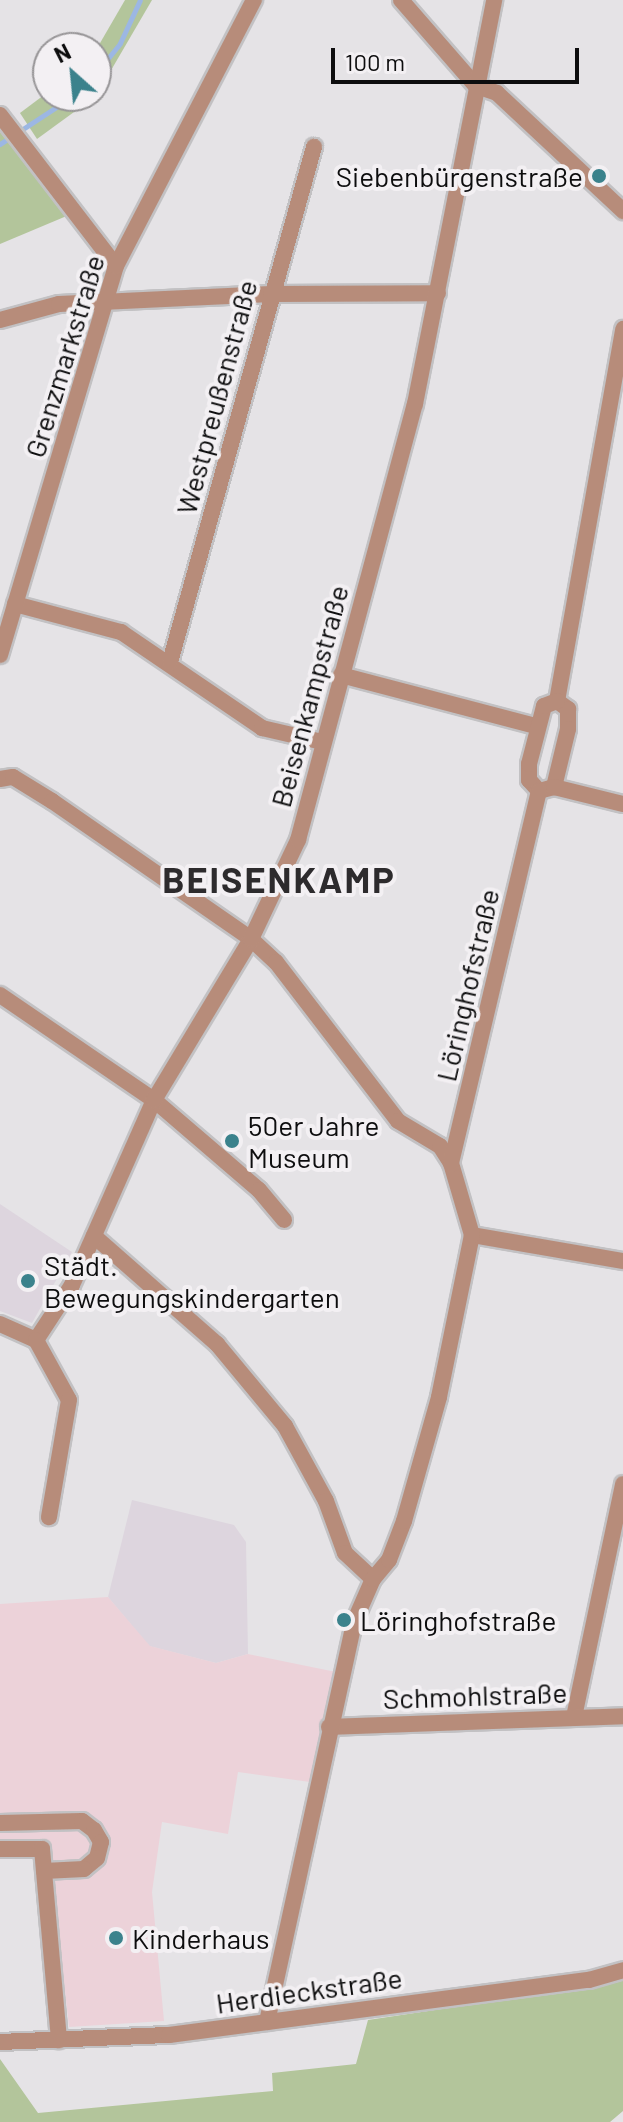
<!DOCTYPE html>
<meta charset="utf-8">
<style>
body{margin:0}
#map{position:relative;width:623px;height:2122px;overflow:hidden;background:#e5e3e6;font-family:Barlow,sans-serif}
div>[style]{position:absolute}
.built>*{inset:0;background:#ddd5de}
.medical>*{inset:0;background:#ecd2d9}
.green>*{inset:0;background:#b3c59b}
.stream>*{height:5px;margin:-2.5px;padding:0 2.5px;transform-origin:2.5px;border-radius:2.5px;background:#9cb7e3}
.roads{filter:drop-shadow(2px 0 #c2c1c3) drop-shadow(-2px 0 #c2c1c3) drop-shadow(0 2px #c2c1c3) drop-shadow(0 -2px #c2c1c3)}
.street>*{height:16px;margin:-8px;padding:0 8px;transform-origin:8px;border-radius:8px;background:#b78c7a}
.dots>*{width:22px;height:22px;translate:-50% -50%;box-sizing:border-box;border:4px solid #f3f0f3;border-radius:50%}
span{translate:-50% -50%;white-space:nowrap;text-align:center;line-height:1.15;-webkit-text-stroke:8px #f3f0f3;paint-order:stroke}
.poi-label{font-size:28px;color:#0d0d0e}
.right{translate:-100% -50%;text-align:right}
.left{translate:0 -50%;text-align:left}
.street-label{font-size:28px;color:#0d0d0e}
.district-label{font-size:36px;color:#2d2b2d;font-weight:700;letter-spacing:2px}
.north{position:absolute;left:32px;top:32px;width:80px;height:80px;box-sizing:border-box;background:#f3f0f3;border:2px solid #979597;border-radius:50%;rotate:333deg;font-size:22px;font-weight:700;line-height:32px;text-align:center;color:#0d0d0e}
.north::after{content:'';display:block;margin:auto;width:28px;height:36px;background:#3b828c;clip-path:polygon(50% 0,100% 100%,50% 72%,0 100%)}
.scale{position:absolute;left:331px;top:48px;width:248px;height:36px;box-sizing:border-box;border:4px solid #0d0d0e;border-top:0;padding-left:10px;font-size:24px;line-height:28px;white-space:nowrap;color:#0d0d0e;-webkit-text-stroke:6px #f3f0f3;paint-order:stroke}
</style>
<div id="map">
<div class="built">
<i style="clip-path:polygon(0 1204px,72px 1252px,32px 1323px,0 1311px)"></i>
<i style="clip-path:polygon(132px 1500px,234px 1525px,246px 1542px,248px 1654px,216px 1663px,149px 1646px,108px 1597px)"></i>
</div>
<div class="medical">
<i style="clip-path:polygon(108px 1597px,150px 1646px,216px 1663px,248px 1654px,336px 1672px,310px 1782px,238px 1772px,228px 1834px,162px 1822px,152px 1892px,164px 2021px,69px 2027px,50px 1853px,0 1856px,0 1604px)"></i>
</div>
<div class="green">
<i style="clip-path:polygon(125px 0,152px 0,96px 96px,96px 50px)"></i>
<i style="clip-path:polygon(48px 92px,96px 96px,37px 139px,20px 113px)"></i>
<i style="clip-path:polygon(0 128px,69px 215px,0 244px)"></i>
<i style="clip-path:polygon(623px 1977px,623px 2111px,610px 2122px,0 2122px,0 2059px,38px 2113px,273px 2091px,272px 2073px,356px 2064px,368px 2020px,581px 1988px)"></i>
</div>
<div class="stream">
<i style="left:96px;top:73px;width:38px;rotate:-51deg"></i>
<i style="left:120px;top:43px;width:47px;rotate:-65.1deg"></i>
<i style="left:0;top:144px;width:87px;rotate:-33.3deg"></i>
</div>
<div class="roads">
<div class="street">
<i style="left:401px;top:0;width:114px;rotate:48.9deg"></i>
<i style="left:476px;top:86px;width:22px;rotate:18deg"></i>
<i style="left:497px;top:93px;width:173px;rotate:43.1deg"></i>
<i style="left:0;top:115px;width:190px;rotate:52.5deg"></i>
<i style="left:0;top:320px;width:61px;rotate:-15.2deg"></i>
<i style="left:59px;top:304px;width:212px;rotate:-2.7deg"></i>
<i style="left:271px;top:294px;width:167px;rotate:-0.3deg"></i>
<i style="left:15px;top:604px;width:110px;rotate:14.8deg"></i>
<i style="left:121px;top:632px;width:171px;rotate:34.2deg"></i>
<i style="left:262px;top:728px;width:62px;rotate:13.1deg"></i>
<i style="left:0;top:655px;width:406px;rotate:-73.4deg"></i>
<i style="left:116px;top:266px;width:300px;rotate:-62.6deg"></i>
<i style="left:170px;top:662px;width:535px;rotate:-74.38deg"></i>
<i style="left:341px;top:675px;width:202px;rotate:14.7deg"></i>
<i style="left:557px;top:701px;width:378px;rotate:-79.9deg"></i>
<i style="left:557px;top:701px;width:14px;rotate:36deg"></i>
<i style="left:568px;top:709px;width:20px;rotate:90deg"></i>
<i style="left:568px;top:729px;width:60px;rotate:103.6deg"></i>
<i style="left:554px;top:787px;width:16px;rotate:165deg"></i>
<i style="left:539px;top:791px;width:15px;rotate:-132deg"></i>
<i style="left:529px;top:780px;width:16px;rotate:-90deg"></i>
<i style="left:529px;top:764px;width:60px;rotate:-75.5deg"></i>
<i style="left:544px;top:706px;width:14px;rotate:-21deg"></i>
<i style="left:0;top:779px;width:13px;rotate:-9deg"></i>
<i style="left:13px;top:777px;width:46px;rotate:31.6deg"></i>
<i style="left:52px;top:801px;width:242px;rotate:34.7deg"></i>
<i style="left:251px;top:939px;width:34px;rotate:43deg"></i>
<i style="left:276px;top:962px;width:200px;rotate:52.5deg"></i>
<i style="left:398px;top:1121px;width:49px;rotate:30.8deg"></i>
<i style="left:440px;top:1146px;width:20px;rotate:57deg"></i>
<i style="left:554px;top:787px;width:71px;rotate:13.8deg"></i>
<i style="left:0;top:995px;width:186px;rotate:34.3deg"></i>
<i style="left:154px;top:1100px;width:138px;rotate:40.6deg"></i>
<i style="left:259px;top:1190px;width:39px;rotate:50deg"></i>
<i style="left:472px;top:1235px;width:153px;rotate:9.8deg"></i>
<i style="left:94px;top:1236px;width:164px;rotate:41.3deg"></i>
<i style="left:217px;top:1344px;width:107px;rotate:50.3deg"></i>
<i style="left:285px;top:1426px;width:85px;rotate:61.3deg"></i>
<i style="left:326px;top:1501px;width:55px;rotate:69.9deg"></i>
<i style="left:345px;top:1553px;width:38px;rotate:43deg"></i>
<i style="left:0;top:1324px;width:39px;rotate:24deg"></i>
<i style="left:36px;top:1340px;width:66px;rotate:-56.8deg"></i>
<i style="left:72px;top:1285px;width:202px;rotate:-66.1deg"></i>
<i style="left:154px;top:1100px;width:188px;rotate:-58.9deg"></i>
<i style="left:251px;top:939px;width:110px;rotate:-64.6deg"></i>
<i style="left:298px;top:840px;width:451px;rotate:-75deg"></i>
<i style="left:415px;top:404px;width:412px;rotate:-78.9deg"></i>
<i style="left:36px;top:1340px;width:68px;rotate:61.2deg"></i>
<i style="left:69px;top:1400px;width:119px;rotate:99.7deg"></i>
<i style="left:574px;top:1717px;width:238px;rotate:-78.1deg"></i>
<i style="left:329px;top:1727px;width:294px;rotate:-2.1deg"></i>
<i style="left:0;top:1823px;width:82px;rotate:-1.4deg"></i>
<i style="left:82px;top:1821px;width:15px;rotate:37deg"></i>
<i style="left:94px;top:1830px;width:14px;rotate:60deg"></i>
<i style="left:101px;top:1842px;width:16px;rotate:104deg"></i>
<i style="left:97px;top:1858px;width:17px;rotate:140deg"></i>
<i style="left:84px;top:1869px;width:40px;rotate:177.1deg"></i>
<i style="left:0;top:1849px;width:42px"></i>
<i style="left:42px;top:1849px;width:192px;rotate:84.9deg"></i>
<i style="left:267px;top:2022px;width:412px;rotate:-77.7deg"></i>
<i style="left:355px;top:1620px;width:45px;rotate:-66.3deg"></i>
<i style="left:373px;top:1579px;width:25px;rotate:-50deg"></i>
<i style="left:389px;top:1560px;width:42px;rotate:-69deg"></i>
<i style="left:404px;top:1521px;width:129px;rotate:-74.2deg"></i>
<i style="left:439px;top:1397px;width:165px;rotate:-78.5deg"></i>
<i style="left:472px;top:1235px;width:75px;rotate:-106.3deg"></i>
<i style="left:451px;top:1163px;width:382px;rotate:-76.7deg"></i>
<i style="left:0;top:2042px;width:169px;rotate:-2.4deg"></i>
<i style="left:169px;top:2035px;width:424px;rotate:-7.5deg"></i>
<i style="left:589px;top:1980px;width:35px;rotate:-16deg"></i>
</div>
</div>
<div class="dots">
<i style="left:599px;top:176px;background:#3b828c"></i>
<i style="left:232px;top:1141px;background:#3b828c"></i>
<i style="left:28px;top:1281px;background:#3b828c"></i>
<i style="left:344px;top:1620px;background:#3b828c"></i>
<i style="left:116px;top:1938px;background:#3b828c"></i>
</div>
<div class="poi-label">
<span class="right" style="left:583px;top:176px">Siebenbürgenstraße</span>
<span class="left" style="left:248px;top:1141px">50er Jahre<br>Museum</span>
<span class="left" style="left:44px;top:1281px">Städt.<br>Bewegungskindergarten</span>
<span class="left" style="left:360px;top:1620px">Löringhofstraße</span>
<span class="left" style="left:132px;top:1938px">Kinderhaus</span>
</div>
<div class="street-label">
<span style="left:64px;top:356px;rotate:-73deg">Grenzmarkstraße</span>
<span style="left:216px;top:397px;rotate:-75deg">Westpreußenstraße</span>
<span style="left:309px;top:696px;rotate:-75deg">Beisenkampstraße</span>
<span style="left:467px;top:985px;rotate:-77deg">Löringhofstraße</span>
<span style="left:475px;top:1695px;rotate:-2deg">Schmohlstraße</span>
<span style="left:309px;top:1990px;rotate:-8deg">Herdieckstraße</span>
</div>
<div class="district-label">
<span style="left:279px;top:879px">BEISENKAMP</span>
</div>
<div class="north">N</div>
<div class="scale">100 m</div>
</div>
